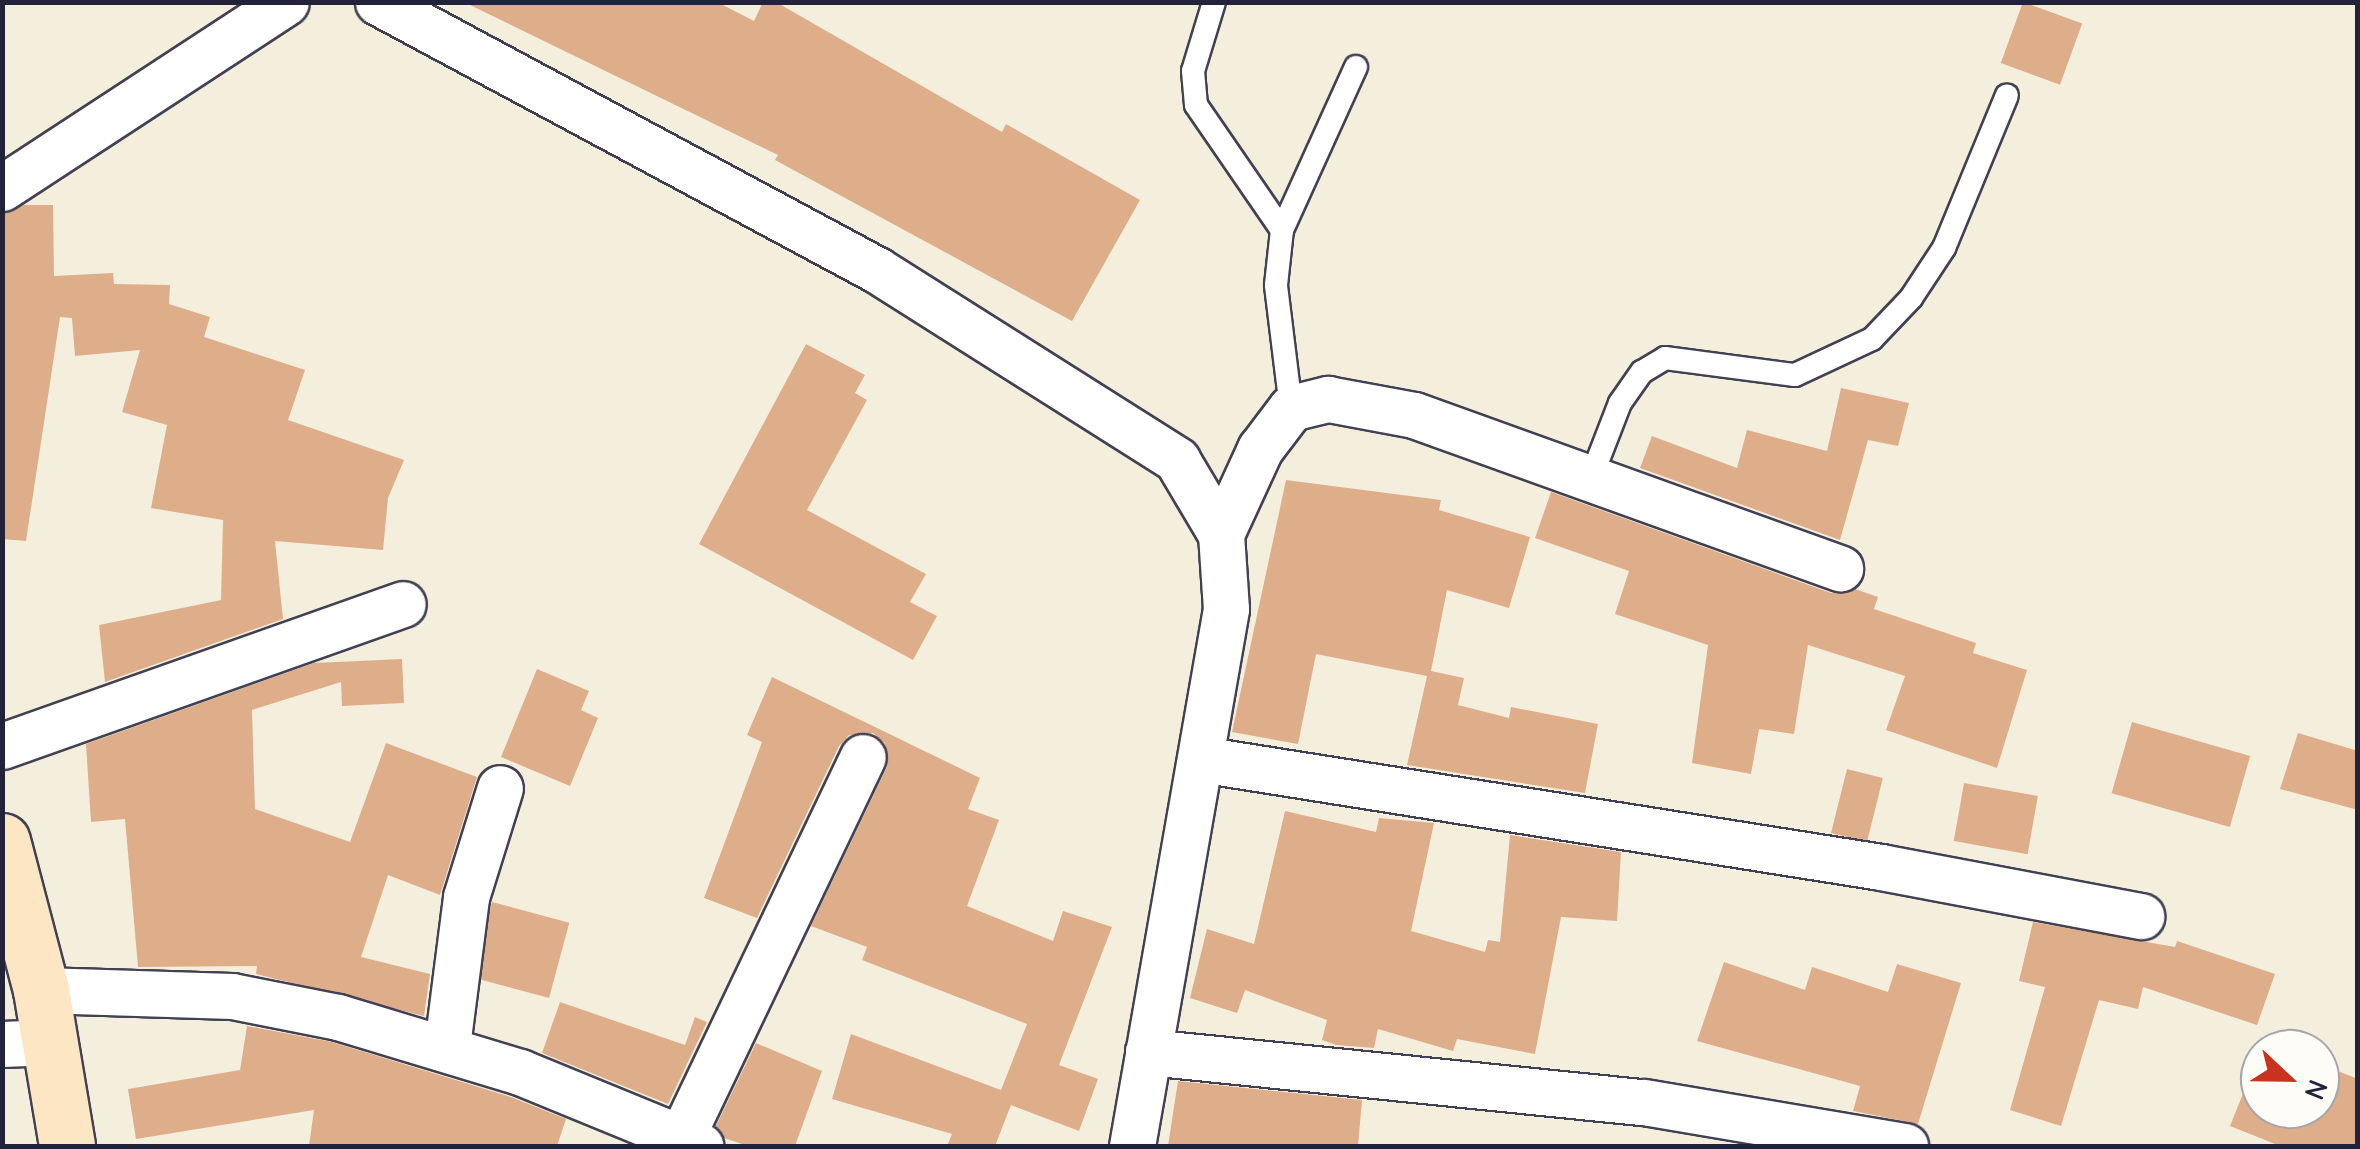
<!DOCTYPE html>
<style>
body{margin:0}
#map{position:relative;width:2360px;height:1149px;overflow:hidden;background:#f4efdd;font-family:"Comic Neue",sans-serif}
div>[style]{position:absolute}
.building>*{inset:0;background:#deae8b;transform-origin:0 0}
.roads{filter:drop-shadow(2px 0 #424153) drop-shadow(-2px 0 #424153) drop-shadow(0 2px #424153) drop-shadow(0 -2px #424153)}
.lane>*{height:22px;margin:-11px;padding:0 11px;transform-origin:11px;border-radius:11px;background:#fff}
.street>*{height:45px;margin:-22.5px;padding:0 22.5px;transform-origin:22.5px;border-radius:22.5px;background:#fff}
.secondary>*{height:55px;margin:-27.5px;padding:0 27.5px;transform-origin:27.5px;border-radius:27.5px;background:#fce6c4}
span{translate:-50% -50%;white-space:nowrap;text-align:center;line-height:1.15;-webkit-text-stroke:10px #fdfcf7;paint-order:stroke}
.frame{position:absolute;inset:0;border:5px solid #22223b;pointer-events:none}
.north{position:absolute;left:2240px;top:1029px;width:100px;height:100px;box-sizing:border-box;background:#fdfcf7;border:2px solid #a5a5ac;border-radius:50%;rotate:112deg;font-size:28px;font-weight:700;line-height:40px;text-align:center;color:#22223b}
.north::after{content:'';display:block;margin:auto;width:35px;height:45px;background:#c8321e;clip-path:polygon(50% 0,100% 100%,50% 72%,0 100%)}
</style>
<div id="map">
<div class="building">
<i style="clip-path:polygon(464px 2px,717px 2px,754px 21px,763px 2px,776px 2px,1002px 132px,1006px 124px,1140px 200px,1072px 321px,775px 160px,778px 155px)"></i>
<i style="left:2023px;top:2px;width:63px;height:65px;rotate:20deg"></i>
<i style="clip-path:polygon(24px 205px,53px 205px,54px 276px,113px 273px,114px 284px,170px 285px,169px 304px,210px 317px,204px 337px,305px 370px,288px 420px,404px 460px,388px 498px,383px 550px,275px 541px,283px 619px,105px 682px,99px 625px,221px 600px,223px 520px,151px 508px,167px 425px,122px 412px,140px 350px,75px 356px,72px 318px,60px 317px,26px 541px,2px 539px,2px 214px)"></i>
<i style="clip-path:polygon(806px 344px,865px 375px,855px 393px,867px 400px,807px 510px,926px 574px,910px 602px,937px 616px,913px 660px,699px 544px)"></i>
<i style="clip-path:polygon(1841px 388px,1909px 403px,1898px 446px,1868px 440px,1840px 540px,1640px 468px,1652px 436px,1737px 468px,1747px 430px,1827px 451px)"></i>
<i style="clip-path:polygon(1286px 480px,1441px 500px,1439px 510px,1530px 537px,1509px 608px,1447px 590px,1431px 671px,1464px 678px,1458px 705px,1509px 718px,1511px 707px,1598px 724px,1585px 793px,1407px 765px,1427px 676px,1316px 654px,1298px 744px,1232px 732px)"></i>
<i style="clip-path:polygon(1551px 492px,1831px 593px,1855px 589px,1878px 597px,1874px 609px,1976px 643px,1973px 653px,2027px 670px,1997px 768px,1886px 730px,1905px 676px,1808px 645px,1794px 734px,1759px 729px,1751px 774px,1692px 763px,1708px 645px,1615px 614px,1629px 571px,1535px 538px)"></i>
<i style="clip-path:polygon(402px 659px,404px 703px,342px 706px,341px 682px,252px 710px,255px 809px,350px 842px,386px 743px,477px 777px,440px 895px,388px 875px,361px 957px,430px 974px,424px 1016px,256px 974px,257px 966px,138px 967px,125px 819px,91px 822px,86px 744px,314px 663px)"></i>
<i style="clip-path:polygon(537px 669px,589px 691px,581px 710px,598px 718px,570px 786px,501px 757px)"></i>
<i style="clip-path:polygon(772px 677px,980px 778px,968px 809px,999px 820px,967px 906px,1053px 941px,1063px 911px,1112px 927px,1059px 1065px,1098px 1079px,1079px 1131px,1011px 1105px,995px 1146px,947px 1146px,952px 1134px,832px 1099px,851px 1034px,1001px 1090px,1027px 1024px,862px 960px,867px 947px,811px 926px,887px 767px,885px 743px,873px 733px,849px 735px,839px 746px,757px 918px,704px 898px,762px 742px,747px 735px)"></i>
<i style="left:2132px;top:722px;width:123px;height:74px;rotate:16deg"></i>
<i style="clip-path:polygon(2298px 733px,2358px 751px,2358px 810px,2280px 789px)"></i>
<i style="left:1847px;top:769px;width:37px;height:66px;rotate:14deg"></i>
<i style="left:1964px;top:783px;width:75px;height:59px;rotate:10deg"></i>
<i style="clip-path:polygon(1285px 811px,1376px 832px,1379px 818px,1434px 823px,1411px 931px,1485px 952px,1488px 940px,1500px 942px,1510px 835px,1621px 852px,1617px 921px,1561px 917px,1535px 1054px,1457px 1039px,1453px 1051px,1378px 1029px,1374px 1048px,1336px 1045px,1322px 1040px,1327px 1020px,1245px 990px,1237px 1013px,1190px 998px,1207px 929px,1254px 944px)"></i>
<i style="left:492px;top:902px;width:80px;height:78px;rotate:15deg"></i>
<i style="clip-path:polygon(2033px 922px,2175px 947px,2177px 941px,2275px 974px,2257px 1025px,2143px 987px,2138px 1009px,2099px 1000px,2061px 1126px,2010px 1110px,2045px 987px,2019px 981px)"></i>
<i style="clip-path:polygon(1724px 962px,1805px 990px,1812px 967px,1888px 992px,1897px 964px,1961px 983px,1918px 1124px,1853px 1111px,1860px 1086px,1697px 1041px)"></i>
<i style="clip-path:polygon(560px 1002px,685px 1045px,695px 1017px,707px 1022px,668px 1104px,542px 1053px)"></i>
<i style="clip-path:polygon(247px 1026px,332px 1042px,511px 1097px,566px 1119px,557px 1146px,309px 1146px,314px 1110px,136px 1139px,128px 1089px,240px 1070px)"></i>
<i style="clip-path:polygon(756px 1043px,822px 1071px,795px 1146px,748px 1146px,724px 1138px,716px 1126px)"></i>
<i style="clip-path:polygon(2260px 1051px,2260px 1109px,2320px 1109px,2320px 1064px,2358px 1079px,2358px 1146px,2280px 1146px,2230px 1126px)"></i>
<i style="clip-path:polygon(1178px 1081px,1362px 1100px,1358px 1146px,1168px 1146px)"></i>
</div>
<div class="roads">
<div class="lane">
<i style="left:1214px;top:2px;width:72px;rotate:106.9deg"></i>
<i style="left:1193px;top:71px;width:34px;rotate:85deg"></i>
<i style="left:1196px;top:105px;width:152px;rotate:55.5deg"></i>
<i style="left:1291px;top:408px;width:124px;rotate:-97deg"></i>
<i style="left:1276px;top:285px;width:55px;rotate:-83.8deg"></i>
<i style="left:1282px;top:230px;width:179px;rotate:-65.6deg"></i>
<i style="left:1589px;top:483px;width:86px;rotate:-68.8deg"></i>
<i style="left:1620px;top:403px;width:38px;rotate:-55deg"></i>
<i style="left:1642px;top:372px;width:27px;rotate:-31deg"></i>
<i style="left:1665px;top:358px;width:131px;rotate:7.5deg"></i>
<i style="left:1795px;top:375px;width:85px;rotate:-25.1deg"></i>
<i style="left:1872px;top:339px;width:57px;rotate:-46.4deg"></i>
<i style="left:1911px;top:298px;width:60px;rotate:-56.6deg"></i>
<i style="left:1944px;top:248px;width:165px;rotate:-67.6deg"></i>
</div>
<div class="street">
<i style="left:378px;top:2px;width:566px;rotate:28.24deg"></i>
<i style="left:877px;top:270px;width:355px;rotate:32.3deg"></i>
<i style="left:1177px;top:460px;width:86px;rotate:59.3deg"></i>
<i style="left:1221px;top:534px;width:75px;rotate:86.2deg"></i>
<i style="left:1226px;top:609px;width:545px;rotate:99.93deg"></i>
<i style="left:2px;top:188px;width:339px;rotate:-33.2deg"></i>
<i style="left:1221px;top:534px;width:94px;rotate:-65.4deg"></i>
<i style="left:1260px;top:449px;width:51px;rotate:-52.9deg"></i>
<i style="left:1291px;top:408px;width:38px;rotate:-14deg"></i>
<i style="left:1328px;top:399px;width:87px;rotate:10.5deg"></i>
<i style="left:1414px;top:415px;width:453px;rotate:19.8deg"></i>
<i style="left:2px;top:746px;width:425px;rotate:-19.5deg"></i>
<i style="left:1200px;top:759px;width:690px;rotate:9.01deg"></i>
<i style="left:1881px;top:867px;width:265px;rotate:10.7deg"></i>
<i style="left:41px;top:990px;width:191px;rotate:1.8deg"></i>
<i style="left:232px;top:996px;width:108px;rotate:11.2deg"></i>
<i style="left:338px;top:1017px;width:190px;rotate:16.8deg"></i>
<i style="left:520px;top:1072px;width:195px;rotate:22.3deg"></i>
<i style="left:2px;top:1044px;width:49px;rotate:-2.3deg"></i>
<i style="left:447px;top:1046px;width:150px;rotate:-82.7deg"></i>
<i style="left:466px;top:897px;width:114px;rotate:-72.7deg"></i>
<i style="left:1148px;top:1052px;width:499px;rotate:5.8deg"></i>
<i style="left:1644px;top:1102px;width:265px;rotate:9.6deg"></i>
<i style="left:681px;top:1138px;width:422px;rotate:-64.5deg"></i>
</div>
<div class="secondary">
<i style="left:2px;top:841px;width:154px;rotate:75.3deg"></i>
<i style="left:41px;top:990px;width:158px;rotate:80.5deg"></i>
</div>
</div>
<div class="frame"></div>
<div class="north">N</div>
</div>
